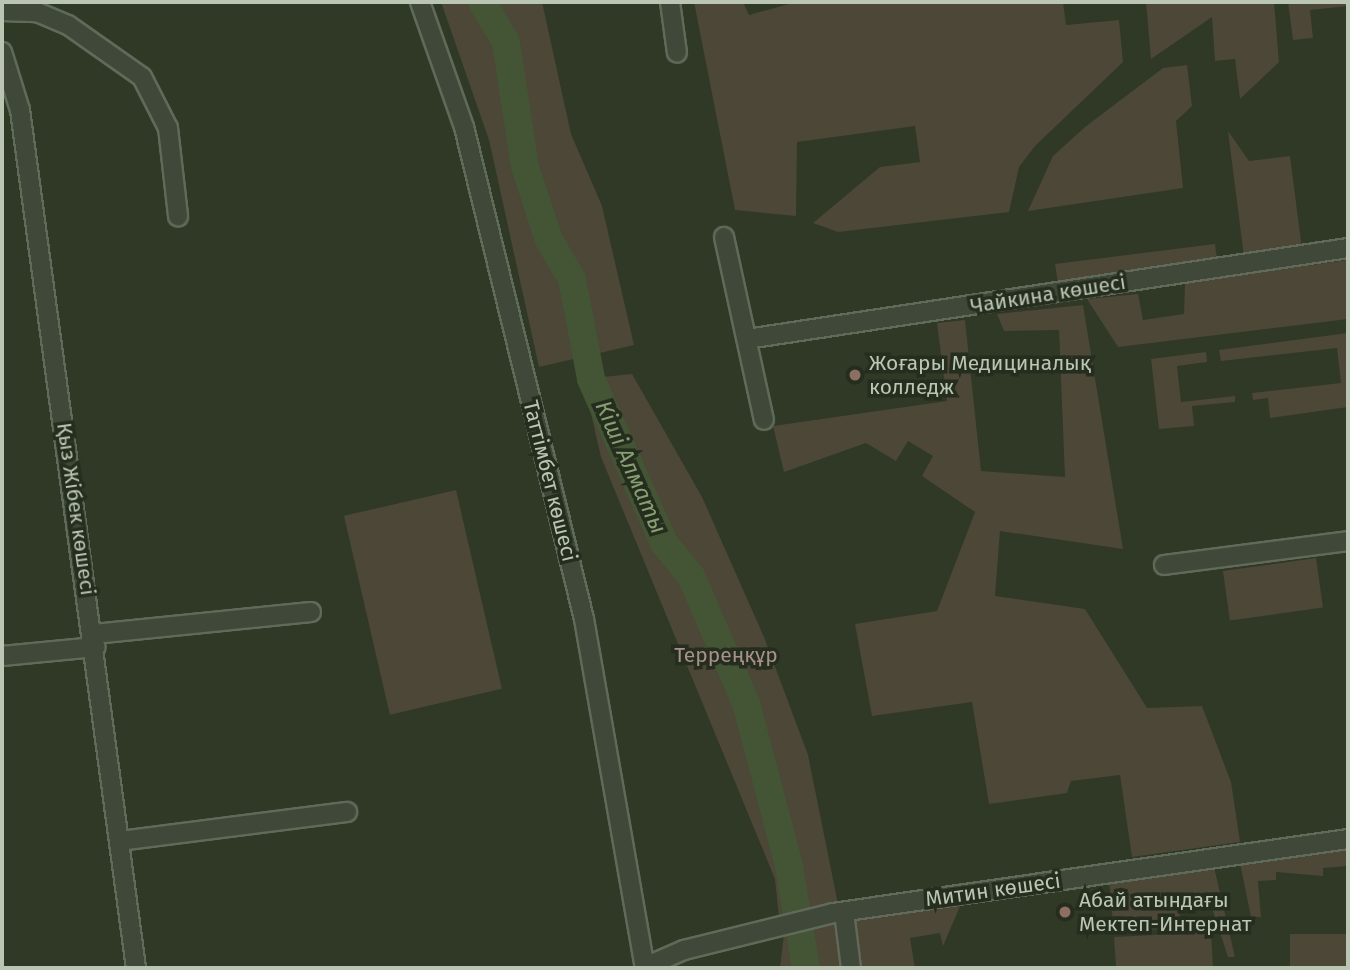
<!DOCTYPE html>
<meta charset="utf-8">
<style>
body{margin:0}
#map{position:relative;width:1350px;height:970px;overflow:hidden;background:#2f3926;font-family:"Fira Sans",sans-serif}
div>[style]{position:absolute}
.green>*{inset:0;background:#4c4737;transform-origin:0 0}
.river>*{height:28px;margin:-14px;padding:0 14px;transform-origin:14px;border-radius:14px;background:#435534}
.roads{filter:drop-shadow(2px 0 #606a59) drop-shadow(-2px 0 #606a59) drop-shadow(0 2px #606a59) drop-shadow(0 -2px #606a59)}
.minor>*{height:18px;margin:-9px;padding:0 9px;transform-origin:9px;border-radius:9px;background:#404939}
.dots>*{width:19px;height:19px;translate:-50% -50%;box-sizing:border-box;border:4px solid #252e1e;border-radius:50%}
span{translate:-50% -50%;white-space:nowrap;text-align:center;line-height:1.15;-webkit-text-stroke:7px #252e1e;paint-order:stroke}
.street-label{font-size:21px;color:#bbc5b4}
.poi-label{font-size:21px;color:#bbc5b4}
.left{translate:0 -50%;text-align:left}
.park-label{font-size:21px;color:#a9918b}
.water-label{font-size:23px;color:#879f72;font-style:italic}
.frame{position:absolute;inset:0;border:4px solid #bbc5b4;pointer-events:none}
</style>
<div id="map">
<div class="green">
<i style="clip-path:polygon(441px 2px,542px 2px,571px 134px,602px 206px,634px 345px,539px 367px,489px 140px)"></i>
<i style="clip-path:polygon(694px 2px,743px 2px,749px 15px,796px 2px,1063px 2px,1066px 25px,1119px 20px,1123px 62px,1035px 146px,1019px 167px,1009px 212px,838px 232px,813px 223px,880px 167px,920px 162px,915px 126px,797px 142px,796px 216px,735px 210px)"></i>
<i style="clip-path:polygon(1146px 2px,1274px 2px,1279px 62px,1240px 99px,1235px 59px,1215px 61px,1212px 17px,1151px 59px)"></i>
<i style="clip-path:polygon(1288px 2px,1348px 2px,1348px 6px,1310px 10px,1313px 38px,1293px 40px)"></i>
<i style="clip-path:polygon(1187px 65px,1192px 106px,1176px 121px,1183px 188px,1028px 211px,1053px 156px,1085px 127px,1163px 68px)"></i>
<i style="clip-path:polygon(1228px 131px,1249px 161px,1290px 156px,1302px 249px,1244px 257px)"></i>
<i style="clip-path:polygon(1215px 244px,1217px 260px,1058px 284px,1055px 264px)"></i>
<i style="clip-path:polygon(1348px 260px,1348px 319px,1118px 347px,1087px 299px,1138px 294px,1143px 320px,1184px 314px,1185px 282px)"></i>
<i style="clip-path:polygon(1083px 305px,1123px 549px,1000px 531px,995px 596px,1085px 609px,1147px 708px,1202px 706px,1231px 782px,1240px 842px,1132px 857px,1120px 775px,1071px 781px,1067px 793px,989px 804px,972px 702px,872px 716px,855px 624px,937px 611px,975px 512px,922px 476px,933px 456px,908px 441px,896px 461px,866px 443px,784px 472px,773px 426px,947px 401px,937px 323px,965px 320px,981px 471px,1065px 477px,1059px 330px,1004px 331px,997px 314px)"></i>
<i style="clip-path:polygon(1348px 333px,1348px 407px,1270px 418px,1268px 398px,1253px 400px,1252px 393px,1341px 383px,1337px 348px,1221px 361px,1219px 350px)"></i>
<i style="clip-path:polygon(1206px 352px,1207px 362px,1177px 366px,1181px 402px,1235px 396px,1235px 402px,1192px 406px,1194px 426px,1159px 429px,1151px 359px)"></i>
<i style="clip-path:polygon(632px 374px,702px 497px,764px 637px,808px 755px,838px 904px,779px 917px,775px 879px,601px 457px,583px 379px)"></i>
<i style="left:456px;top:490px;width:204px;height:115px;rotate:77deg"></i>
<i style="left:1316px;top:558px;width:50px;height:94px;rotate:82deg"></i>
<i style="clip-path:polygon(1348px 848px,1348px 866px,1323px 868px,1323px 876px,1276px 872px,1276px 880px,1258px 881px,1261px 917px,1251px 917px,1240px 863px)"></i>
<i style="clip-path:polygon(1214px 867px,1235px 957px,1228px 957px,1207px 893px,1178px 896px,1181px 928px,1114px 932px,1109px 882px)"></i>
<i style="clip-path:polygon(961px 904px,943px 946px,940px 933px,910px 938px,915px 968px,858px 968px,851px 920px)"></i>
<i style="clip-path:polygon(840px 922px,844px 968px,780px 968px,784px 934px)"></i>
<i style="clip-path:polygon(1211px 932px,1213px 968px,1116px 968px,1114px 937px)"></i>
<i style="left:1348px;top:934px;width:34px;height:58px;rotate:90deg"></i>
</div>
<div class="river">
<i style="left:482px;top:2px;width:47px;rotate:59deg"></i>
<i style="left:506px;top:42px;width:126px;rotate:81.4deg"></i>
<i style="left:525px;top:167px;width:77px;rotate:71.8deg"></i>
<i style="left:549px;top:240px;width:45px;rotate:59.5deg"></i>
<i style="left:572px;top:279px;width:102px;rotate:79.2deg"></i>
<i style="left:591px;top:379px;width:180px;rotate:66deg"></i>
<i style="left:664px;top:543px;width:43px;rotate:50.7deg"></i>
<i style="left:691px;top:576px;width:138px;rotate:66.6deg"></i>
<i style="left:746px;top:703px;width:169px;rotate:75.2deg"></i>
<i style="left:789px;top:866px;width:103px;rotate:80.5deg"></i>
</div>
<div class="roads">
<div class="minor">
<i style="left:420px;top:2px;width:133px;rotate:70.6deg"></i>
<i style="left:464px;top:127px;width:506px;rotate:76.29deg"></i>
<i style="left:584px;top:619px;width:354px;rotate:80.1deg"></i>
<i style="left:670px;top:2px;width:51px;rotate:82.2deg"></i>
<i style="left:2px;top:11px;width:35px;rotate:2deg"></i>
<i style="left:37px;top:12px;width:34px;rotate:23deg"></i>
<i style="left:68px;top:25px;width:90px;rotate:35.1deg"></i>
<i style="left:142px;top:77px;width:57px;rotate:63deg"></i>
<i style="left:168px;top:128px;width:89px;rotate:83.5deg"></i>
<i style="left:2px;top:52px;width:61px;rotate:72.8deg"></i>
<i style="left:20px;top:110px;width:866px;rotate:82.3deg"></i>
<i style="left:724px;top:237px;width:187px;rotate:77.7deg"></i>
<i style="left:747px;top:339px;width:608px;rotate:-8.61deg"></i>
<i style="left:1164px;top:565px;width:186px;rotate:-7.4deg"></i>
<i style="left:94px;top:634px;width:218px;rotate:-5.8deg"></i>
<i style="left:2px;top:656px;width:94px;rotate:-5.5deg"></i>
<i style="left:120px;top:841px;width:229px;rotate:-7.3deg"></i>
<i style="left:844px;top:912px;width:56px;rotate:82.9deg"></i>
<i style="left:645px;top:967px;width:43px;rotate:-23.6deg"></i>
<i style="left:684px;top:950px;width:154px;rotate:-13.9deg"></i>
<i style="left:833px;top:913px;width:520px;rotate:-8.18deg"></i>
</div>
</div>
<div class="dots">
<i style="left:855px;top:375px;background:#8d6e63"></i>
<i style="left:1065px;top:912px;background:#8d6e63"></i>
</div>
<div class="street-label">
<span style="left:1048px;top:294px;rotate:-9deg">Чайкина көшесі</span>
<span style="left:550px;top:481px;rotate:76deg">Таттімбет көшесі</span>
<span style="left:76px;top:509px;rotate:82deg">Қыз Жібек көшесі</span>
<span style="left:993px;top:890px;rotate:-8deg">Митин көшесі</span>
</div>
<div class="poi-label">
<span class="left" style="left:869px;top:375px">Жоғары Медициналық<br>колледж</span>
<span class="left" style="left:1079px;top:912px">Абай атындағы<br>Мектеп-Интернат</span>
</div>
<div class="park-label">
<span style="left:726px;top:655px">Терреңқұр</span>
</div>
<div class="water-label">
<span style="left:631px;top:467px;rotate:66deg">Кіші Алматы</span>
</div>
<div class="frame"></div>
</div>
